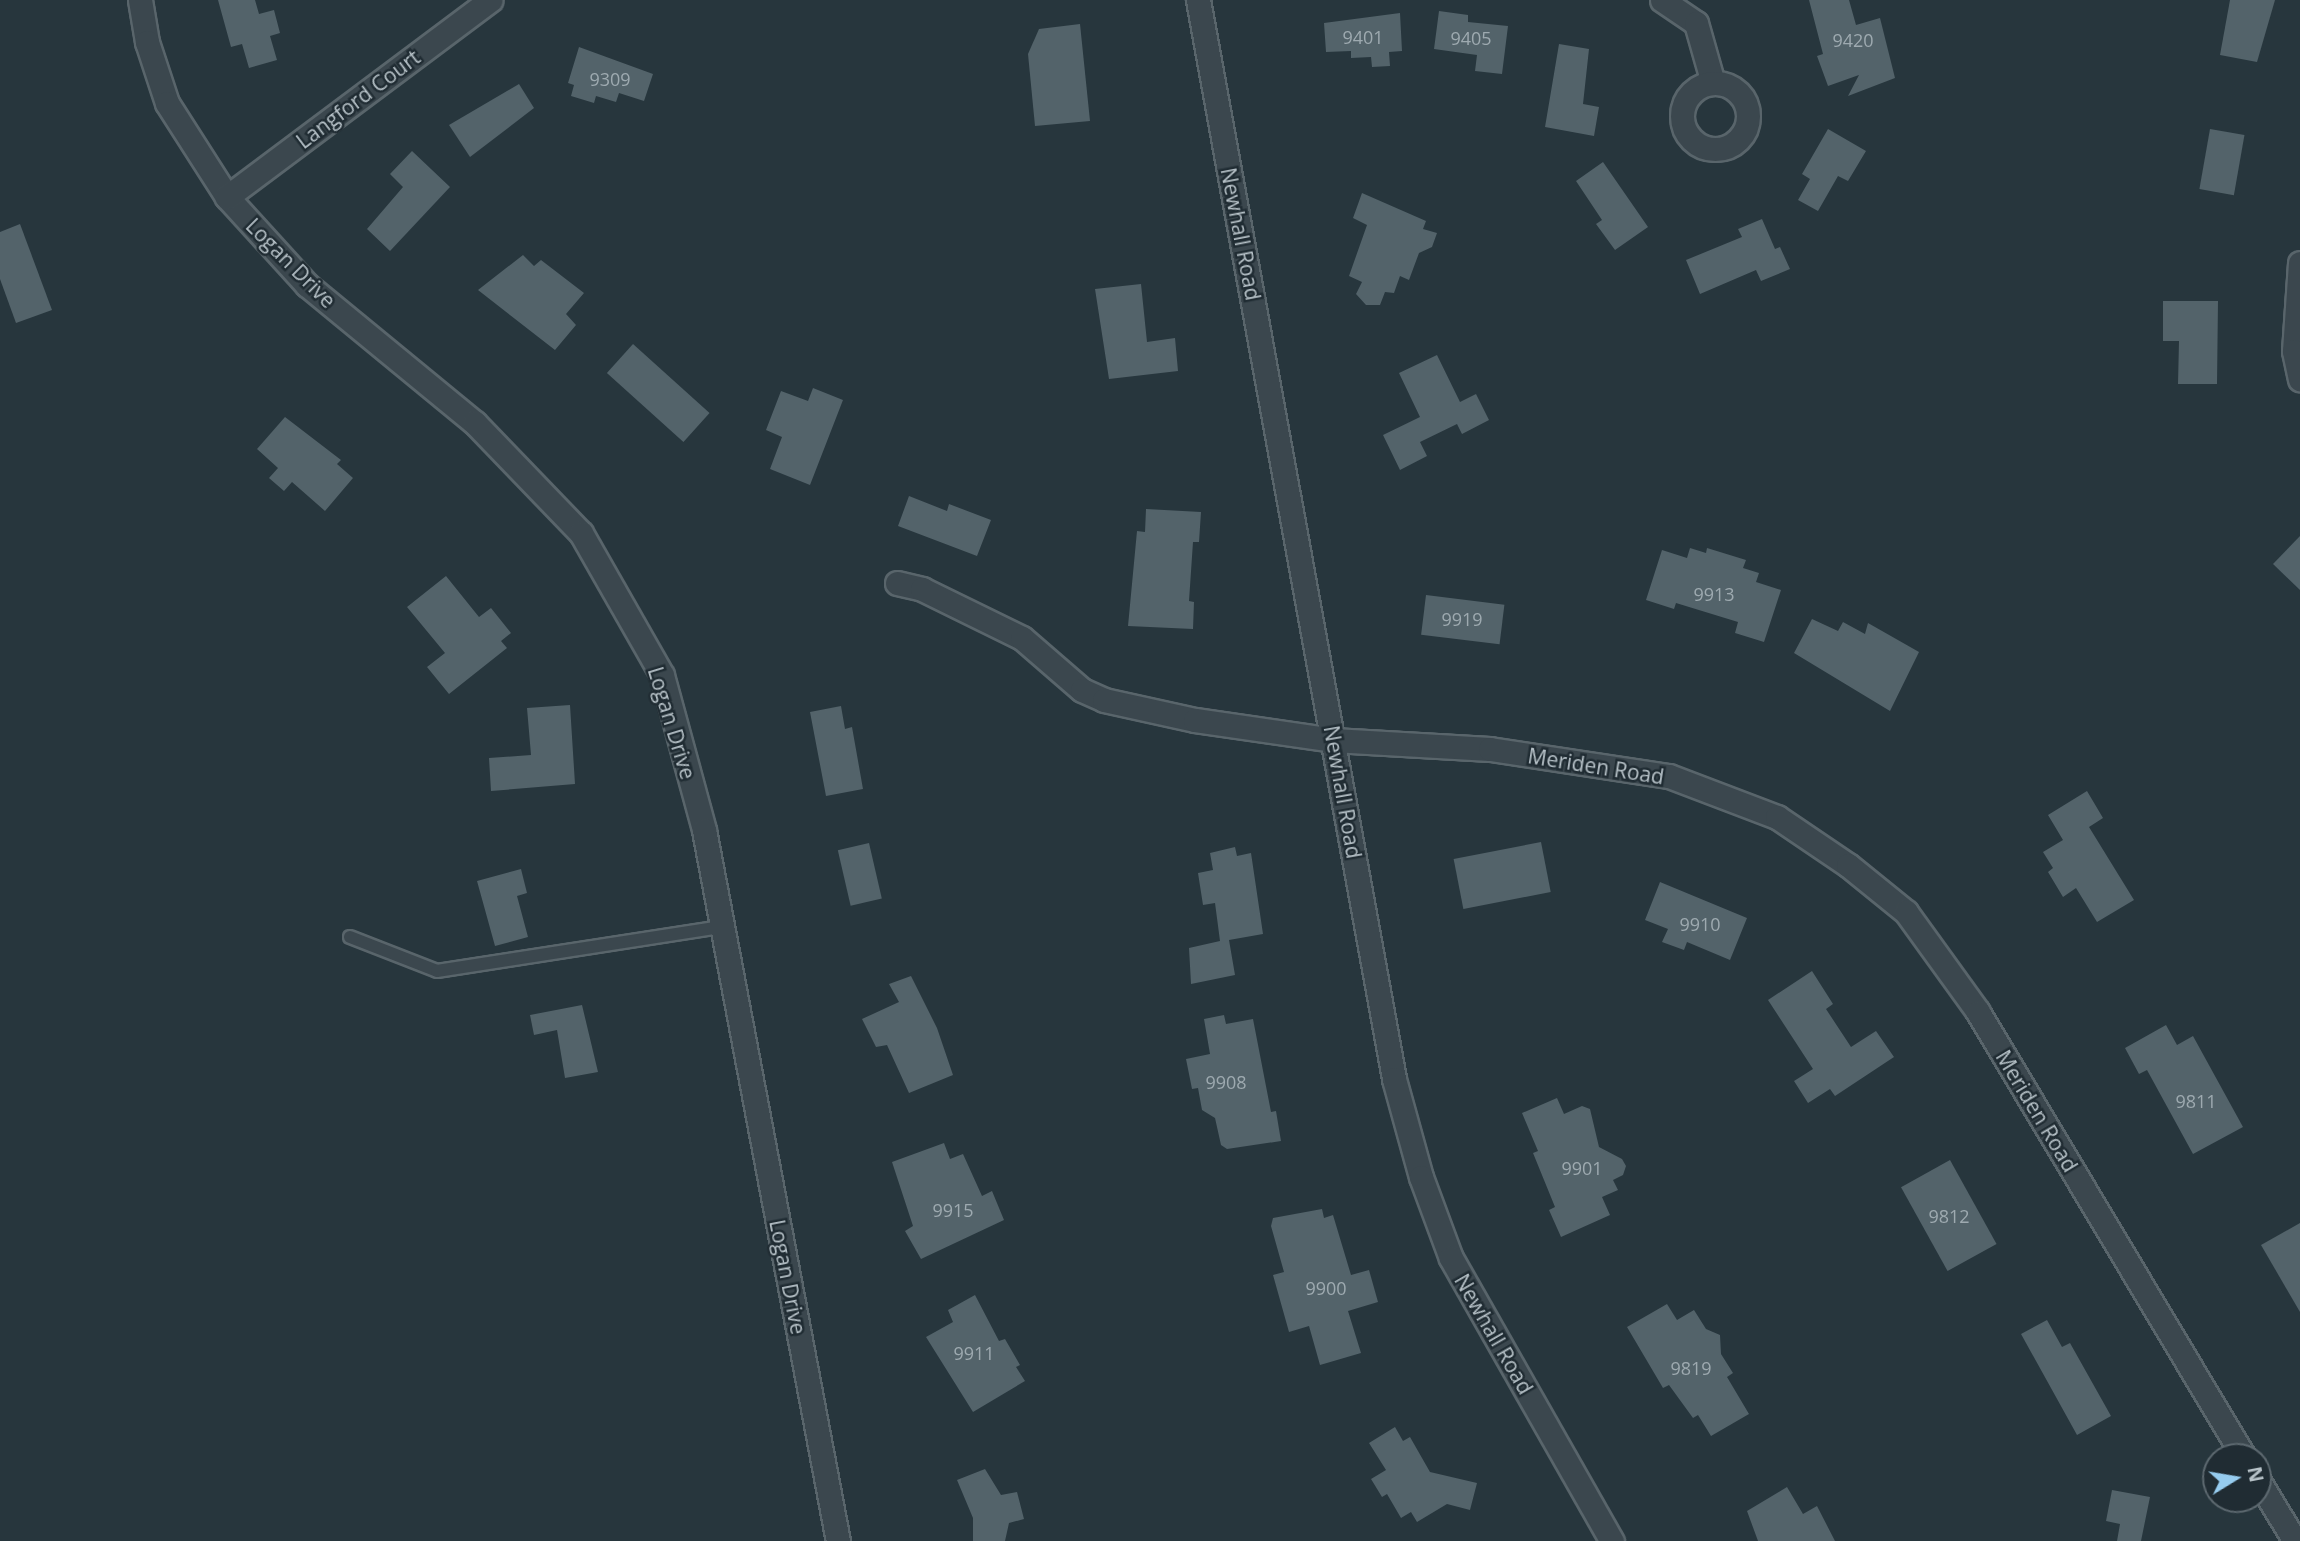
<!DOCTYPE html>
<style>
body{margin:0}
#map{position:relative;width:2300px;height:1541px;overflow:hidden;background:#27363d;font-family:"Open Sans",sans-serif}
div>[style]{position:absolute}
.building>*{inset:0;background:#53636a;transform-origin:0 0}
.roads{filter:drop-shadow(2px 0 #59656b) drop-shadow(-2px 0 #59656b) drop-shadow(0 2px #59656b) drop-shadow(0 -2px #59656b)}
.service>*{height:12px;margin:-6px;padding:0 6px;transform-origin:6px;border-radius:6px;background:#3b474e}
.minor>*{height:23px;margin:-11.5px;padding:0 11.5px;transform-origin:11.5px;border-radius:11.5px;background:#3b474e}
.minor>.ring{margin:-11.5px;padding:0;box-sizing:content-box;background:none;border:23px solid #3b474e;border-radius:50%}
span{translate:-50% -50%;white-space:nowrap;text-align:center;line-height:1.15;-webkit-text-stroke:5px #202c33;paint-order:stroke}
.number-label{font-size:18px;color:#9eaab0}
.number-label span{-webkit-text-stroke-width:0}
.street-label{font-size:21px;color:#b7c2c8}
.north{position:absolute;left:2202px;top:1443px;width:70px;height:70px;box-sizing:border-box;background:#202c33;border:2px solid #5c686f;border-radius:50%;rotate:79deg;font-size:19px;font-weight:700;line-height:28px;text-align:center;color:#b7c2c8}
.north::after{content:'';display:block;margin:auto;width:24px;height:32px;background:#96ccef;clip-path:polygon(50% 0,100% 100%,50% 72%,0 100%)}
</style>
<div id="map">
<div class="building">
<i style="clip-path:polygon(218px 0,255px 0,259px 14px,274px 10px,280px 33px,270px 36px,277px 60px,249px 68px,242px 44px,231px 47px)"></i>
<i style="clip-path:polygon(1809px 0,1849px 0,1856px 25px,1880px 18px,1895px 78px,1848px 96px,1859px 75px,1828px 86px,1817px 56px,1823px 54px)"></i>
<i style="clip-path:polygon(2230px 0,2275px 0,2257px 62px,2220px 55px)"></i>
<i style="clip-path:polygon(1439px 11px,1468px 15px,1468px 22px,1508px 26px,1502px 74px,1475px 71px,1477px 55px,1434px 49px)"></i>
<i style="clip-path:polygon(1400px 13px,1402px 51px,1389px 52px,1390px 66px,1372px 67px,1371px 57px,1351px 58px,1351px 51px,1326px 52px,1324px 23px)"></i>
<i style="clip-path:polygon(1080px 24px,1090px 121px,1035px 126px,1028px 54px,1039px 29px)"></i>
<i style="clip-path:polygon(1559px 44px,1589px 49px,1583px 104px,1599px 107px,1594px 136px,1545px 127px)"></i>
<i style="clip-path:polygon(579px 47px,653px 74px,644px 101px,619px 93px,616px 102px,596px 96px,594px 103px,571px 96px,574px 85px,568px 83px)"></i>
<i style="clip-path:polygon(519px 84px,534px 108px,470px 157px,449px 125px)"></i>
<i style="clip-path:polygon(1828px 129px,1866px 151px,1848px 181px,1838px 176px,1818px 211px,1798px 200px,1810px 179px,1802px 174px)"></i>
<i style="left:2210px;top:129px;width:35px;height:61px;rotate:10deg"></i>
<i style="clip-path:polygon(412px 151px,450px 187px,390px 251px,367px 229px,403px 187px,390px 174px)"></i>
<i style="clip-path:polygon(1603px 162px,1648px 227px,1615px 250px,1596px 224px,1602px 220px,1576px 181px)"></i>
<i style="clip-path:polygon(1362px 193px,1426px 221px,1423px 229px,1437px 233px,1432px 247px,1419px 253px,1409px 280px,1400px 276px,1394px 293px,1385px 292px,1380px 305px,1366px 305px,1356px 294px,1362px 282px,1349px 276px,1367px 225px,1353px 218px)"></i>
<i style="clip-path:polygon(1762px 219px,1775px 249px,1780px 247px,1790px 269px,1761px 281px,1756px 270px,1700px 294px,1686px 260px,1742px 237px,1738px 229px)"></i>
<i style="clip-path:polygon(20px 224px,52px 310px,16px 323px,0 279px,0 232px)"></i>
<i style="clip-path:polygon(523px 255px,534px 266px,541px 260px,584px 293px,566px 314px,576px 325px,555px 350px,478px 290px)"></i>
<i style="clip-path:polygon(1141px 284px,1147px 342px,1175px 338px,1178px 371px,1109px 379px,1095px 289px)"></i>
<i style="clip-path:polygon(2163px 301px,2218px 301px,2217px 384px,2178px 384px,2179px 341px,2163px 341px)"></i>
<i style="left:633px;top:344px;width:103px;height:39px;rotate:42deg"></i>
<i style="clip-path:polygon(1437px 355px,1460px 402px,1476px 394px,1489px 420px,1462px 434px,1457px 424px,1420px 442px,1427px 456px,1400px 470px,1383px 435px,1420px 417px,1399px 373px)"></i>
<i style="clip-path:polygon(813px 388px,843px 400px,810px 485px,770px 469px,782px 437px,766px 430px,781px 391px,808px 401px)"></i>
<i style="clip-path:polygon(285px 417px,341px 460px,337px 464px,353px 478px,325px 511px,292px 482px,284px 491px,269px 478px,278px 468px,257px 449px)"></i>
<i style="clip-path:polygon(909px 496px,947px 511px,949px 504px,991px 520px,977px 556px,898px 526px)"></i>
<i style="clip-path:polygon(1146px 509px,1201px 512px,1199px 542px,1193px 542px,1189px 601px,1194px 602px,1193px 629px,1128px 626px,1137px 531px,1145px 532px)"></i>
<i style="clip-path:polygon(2300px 536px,2300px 590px,2273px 564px)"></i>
<i style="clip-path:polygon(1690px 548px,1706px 553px,1707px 548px,1746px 560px,1743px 568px,1759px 573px,1756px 582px,1781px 590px,1764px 642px,1735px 633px,1738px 622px,1676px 603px,1674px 609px,1646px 600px,1662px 550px,1687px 558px)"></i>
<i style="clip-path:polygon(446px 576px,479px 617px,491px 608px,511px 633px,501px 641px,507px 648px,449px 694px,427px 667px,445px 653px,407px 607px)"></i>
<i style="left:1426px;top:595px;width:79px;height:40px;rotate:7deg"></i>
<i style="clip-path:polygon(1812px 619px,1838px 631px,1843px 622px,1865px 634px,1868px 623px,1919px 652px,1890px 711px,1794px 653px)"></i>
<i style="clip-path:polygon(570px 705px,575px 784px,491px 791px,489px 758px,531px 755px,527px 708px)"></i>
<i style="clip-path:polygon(841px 706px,845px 729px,852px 727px,863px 789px,826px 796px,810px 712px)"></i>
<i style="clip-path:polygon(2087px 791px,2103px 818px,2089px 827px,2134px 900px,2097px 922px,2076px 888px,2063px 897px,2048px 872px,2053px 868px,2043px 852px,2063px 840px,2048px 815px)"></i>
<i style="left:1541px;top:842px;width:51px;height:89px;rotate:79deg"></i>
<i style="left:869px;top:843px;width:57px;height:32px;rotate:77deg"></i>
<i style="clip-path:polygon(1235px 847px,1237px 856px,1251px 853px,1263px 934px,1229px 940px,1235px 975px,1191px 984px,1189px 948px,1220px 941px,1215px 903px,1203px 905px,1198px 873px,1213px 870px,1210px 853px)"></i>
<i style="clip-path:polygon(521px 869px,527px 893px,517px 896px,528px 937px,495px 946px,477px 881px)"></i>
<i style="clip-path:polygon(1660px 882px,1747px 918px,1730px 960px,1687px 942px,1684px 950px,1662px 942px,1668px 929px,1645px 920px)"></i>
<i style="clip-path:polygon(1812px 971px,1833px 1004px,1826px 1009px,1851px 1047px,1876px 1031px,1894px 1057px,1835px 1096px,1830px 1089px,1808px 1103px,1794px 1081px,1813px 1069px,1768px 1000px)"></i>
<i style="clip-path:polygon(911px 976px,937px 1028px,953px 1075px,909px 1093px,887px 1045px,876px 1047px,862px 1019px,899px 1002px,889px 984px)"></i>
<i style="clip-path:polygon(582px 1005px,598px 1072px,565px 1078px,557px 1030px,534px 1035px,530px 1015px)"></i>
<i style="clip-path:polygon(1224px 1015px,1226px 1024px,1253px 1019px,1271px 1112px,1276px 1111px,1281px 1141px,1227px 1149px,1221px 1145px,1215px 1118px,1202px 1110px,1198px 1088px,1192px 1089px,1186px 1059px,1210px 1054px,1204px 1019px)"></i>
<i style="clip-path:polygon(2166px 1025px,2177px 1045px,2193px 1036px,2243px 1127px,2193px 1154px,2147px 1070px,2139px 1074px,2125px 1048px)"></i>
<i style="clip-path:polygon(1557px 1098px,1564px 1114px,1582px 1106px,1590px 1109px,1599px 1147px,1622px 1159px,1626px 1166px,1623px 1175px,1613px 1180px,1618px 1190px,1602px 1197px,1610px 1215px,1561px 1237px,1549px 1210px,1555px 1207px,1533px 1153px,1538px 1151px,1522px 1113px)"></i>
<i style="clip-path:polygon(944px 1143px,950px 1159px,963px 1154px,982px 1196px,992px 1191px,1004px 1220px,921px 1259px,905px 1231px,913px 1226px,892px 1162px)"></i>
<i style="left:1950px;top:1160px;width:96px;height:56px;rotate:61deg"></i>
<i style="clip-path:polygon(1322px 1209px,1324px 1218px,1333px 1215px,1351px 1275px,1369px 1270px,1378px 1302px,1348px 1311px,1361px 1353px,1320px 1365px,1309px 1326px,1289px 1332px,1273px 1275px,1284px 1272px,1271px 1226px,1273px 1218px)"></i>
<i style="clip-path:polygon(2300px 1223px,2300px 1312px,2261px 1245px)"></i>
<i style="clip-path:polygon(975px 1295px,999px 1341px,1005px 1339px,1020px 1365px,1016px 1367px,1025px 1381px,973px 1412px,926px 1337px,953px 1322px,948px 1310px)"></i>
<i style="clip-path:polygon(1667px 1304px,1677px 1320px,1694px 1310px,1706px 1329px,1720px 1335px,1721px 1354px,1733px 1373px,1727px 1377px,1749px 1414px,1711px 1436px,1698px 1415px,1693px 1418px,1669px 1385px,1663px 1388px,1627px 1327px)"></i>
<i style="clip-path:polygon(2047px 1320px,2062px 1347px,2070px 1343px,2111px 1416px,2077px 1435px,2021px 1334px)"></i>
<i style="clip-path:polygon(1395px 1427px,1403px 1441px,1410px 1437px,1430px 1472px,1477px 1483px,1470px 1510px,1447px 1504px,1417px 1522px,1411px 1512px,1401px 1518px,1387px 1494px,1382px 1497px,1371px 1479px,1386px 1470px,1369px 1443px)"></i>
<i style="clip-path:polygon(985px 1469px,1001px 1495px,1017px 1492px,1024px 1519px,1009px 1523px,1005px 1541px,973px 1541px,973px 1518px,957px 1480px)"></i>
<i style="clip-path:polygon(1787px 1487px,1803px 1514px,1817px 1506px,1835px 1541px,1758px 1541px,1747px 1511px)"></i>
<i style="clip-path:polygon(2112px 1490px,2150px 1497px,2141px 1541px,2117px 1541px,2120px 1524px,2106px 1521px)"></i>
</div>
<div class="roads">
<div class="service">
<i style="left:350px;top:937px;width:93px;rotate:21.3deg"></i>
<i style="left:437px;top:971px;width:288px;rotate:-8.8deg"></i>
</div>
<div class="minor">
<i style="left:140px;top:0;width:43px;rotate:80.5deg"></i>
<i style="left:147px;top:42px;width:64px;rotate:71.8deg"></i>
<i style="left:167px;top:103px;width:112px;rotate:57.4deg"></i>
<i style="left:227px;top:197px;width:119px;rotate:47.7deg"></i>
<i style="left:307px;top:285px;width:217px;rotate:39.4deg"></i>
<i style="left:475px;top:423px;width:153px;rotate:46.1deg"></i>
<i style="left:581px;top:533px;width:163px;rotate:60.3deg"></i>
<i style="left:662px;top:675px;width:161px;rotate:74.8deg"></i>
<i style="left:704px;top:830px;width:724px;rotate:79.33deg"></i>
<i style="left:1198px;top:0;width:1097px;rotate:79.7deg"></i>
<i style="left:1394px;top:1079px;width:102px;rotate:74.6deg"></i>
<i style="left:1421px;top:1177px;width:86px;rotate:69.7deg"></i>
<i style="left:1451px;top:1258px;width:326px;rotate:60.4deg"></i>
<i style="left:1662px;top:0;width:41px;rotate:34.1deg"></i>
<i style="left:1696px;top:23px;width:62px;rotate:74.2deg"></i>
<i class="ring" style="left:1682px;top:83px;width:43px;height:43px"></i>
<i style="left:227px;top:197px;width:329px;rotate:-36.8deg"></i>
<i style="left:2300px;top:263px;width:88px;rotate:93.9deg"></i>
<i style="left:2294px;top:351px;width:29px;rotate:78deg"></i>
<i style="left:897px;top:583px;width:26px;rotate:13deg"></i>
<i style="left:922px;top:589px;width:111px;rotate:26.1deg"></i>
<i style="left:1022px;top:638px;width:79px;rotate:40.9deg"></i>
<i style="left:1082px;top:690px;width:24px;rotate:24deg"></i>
<i style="left:1104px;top:700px;width:93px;rotate:12.4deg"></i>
<i style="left:1195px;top:720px;width:139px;rotate:8.2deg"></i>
<i style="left:1333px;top:740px;width:157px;rotate:3.3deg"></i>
<i style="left:1490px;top:749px;width:181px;rotate:8.6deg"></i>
<i style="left:1669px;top:776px;width:116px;rotate:20.8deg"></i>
<i style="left:1777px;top:817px;width:86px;rotate:34.1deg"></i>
<i style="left:1848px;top:865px;width:75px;rotate:39deg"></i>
<i style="left:1906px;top:912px;width:123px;rotate:54.2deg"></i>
<i style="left:1978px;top:1012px;width:518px;rotate:59.13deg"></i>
<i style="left:2258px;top:1480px;width:71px;rotate:58.8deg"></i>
</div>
</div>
<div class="number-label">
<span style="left:1363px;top:37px">9401</span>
<span style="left:1471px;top:38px">9405</span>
<span style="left:1853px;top:40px">9420</span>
<span style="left:610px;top:79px">9309</span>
<span style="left:1714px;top:594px">9913</span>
<span style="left:1462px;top:619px">9919</span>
<span style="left:1700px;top:924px">9910</span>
<span style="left:1226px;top:1082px">9908</span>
<span style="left:2196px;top:1101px">9811</span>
<span style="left:1582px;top:1168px">9901</span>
<span style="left:953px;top:1210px">9915</span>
<span style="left:1949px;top:1216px">9812</span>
<span style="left:1326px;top:1288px">9900</span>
<span style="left:974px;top:1353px">9911</span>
<span style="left:1691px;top:1368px">9819</span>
</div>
<div class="street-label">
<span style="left:358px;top:99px;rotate:-37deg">Langford Court</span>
<span style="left:1241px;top:234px;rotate:79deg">Newhall Road</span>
<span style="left:291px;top:263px;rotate:45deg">Logan Drive</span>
<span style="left:672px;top:723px;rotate:73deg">Logan Drive</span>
<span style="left:1596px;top:766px;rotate:9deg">Meriden Road</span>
<span style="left:1343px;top:792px;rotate:80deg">Newhall Road</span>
<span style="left:2037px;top:1111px;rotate:59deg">Meriden Road</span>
<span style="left:788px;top:1277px;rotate:79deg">Logan Drive</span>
<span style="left:1494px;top:1334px;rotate:60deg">Newhall Road</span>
</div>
<div class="north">N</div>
</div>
